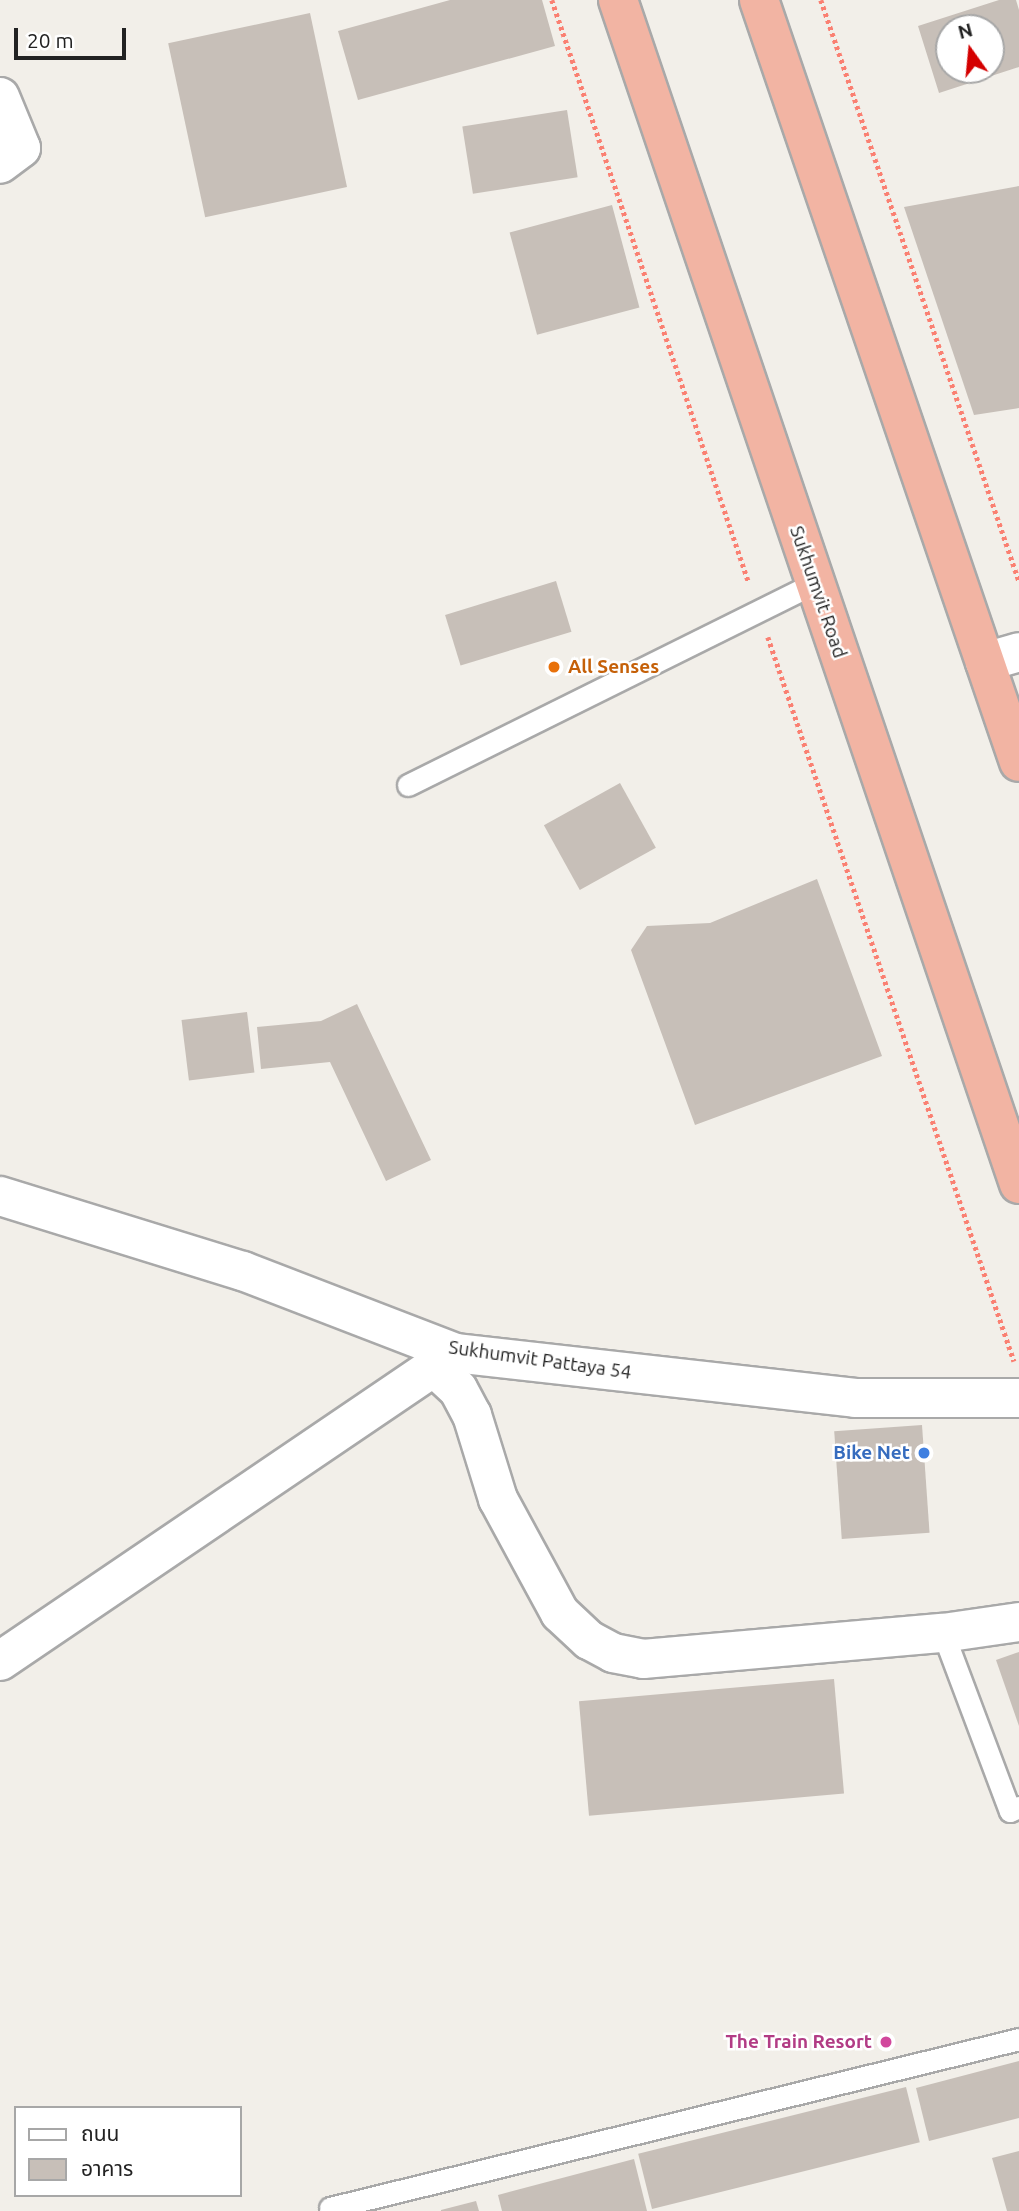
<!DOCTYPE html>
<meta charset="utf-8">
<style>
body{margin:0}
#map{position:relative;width:1019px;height:2211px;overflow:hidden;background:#f2efe9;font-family:Ubuntu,"Noto Sans Thai",sans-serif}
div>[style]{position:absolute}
.building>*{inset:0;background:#c7bfb8;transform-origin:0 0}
.path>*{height:4.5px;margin-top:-2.25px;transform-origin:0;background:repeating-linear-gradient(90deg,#fa8072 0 3.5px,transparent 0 7px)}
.roads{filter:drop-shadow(2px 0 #a9a9a9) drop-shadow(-2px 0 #a9a9a9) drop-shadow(0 2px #a9a9a9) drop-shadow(0 -2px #a9a9a9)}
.service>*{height:21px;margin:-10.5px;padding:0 10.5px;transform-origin:10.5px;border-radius:10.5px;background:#fff}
.minor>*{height:38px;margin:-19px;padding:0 19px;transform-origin:19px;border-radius:19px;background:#fff}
.trunk>*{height:38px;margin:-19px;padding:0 19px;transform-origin:19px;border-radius:19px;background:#f2b4a3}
.dots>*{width:19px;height:19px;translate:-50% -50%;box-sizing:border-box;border:4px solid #fff;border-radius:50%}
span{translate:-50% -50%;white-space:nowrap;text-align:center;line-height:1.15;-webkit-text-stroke:5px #fff;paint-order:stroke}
.street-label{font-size:19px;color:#222}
.food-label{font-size:19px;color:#c56008;font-weight:700}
.left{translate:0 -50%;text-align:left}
.shop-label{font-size:19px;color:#366cbe;font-weight:700}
.right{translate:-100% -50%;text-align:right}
.hotel-label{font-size:19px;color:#b23c85;font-weight:700}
.legend{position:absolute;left:14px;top:2106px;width:228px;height:91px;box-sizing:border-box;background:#fff;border:2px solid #a7a7a7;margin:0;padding:9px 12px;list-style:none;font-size:21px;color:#222}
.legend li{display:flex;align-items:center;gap:14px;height:35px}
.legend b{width:35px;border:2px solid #a7a7a7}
.north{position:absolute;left:935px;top:14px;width:70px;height:70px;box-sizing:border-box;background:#fff;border:2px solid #a7a7a7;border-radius:50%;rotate:345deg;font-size:19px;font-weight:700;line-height:28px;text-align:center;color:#222}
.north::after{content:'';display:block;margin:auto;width:24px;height:32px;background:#d40000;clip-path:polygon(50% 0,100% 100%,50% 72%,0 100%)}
.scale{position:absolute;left:14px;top:28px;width:112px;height:32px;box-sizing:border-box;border:4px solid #222;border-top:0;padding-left:9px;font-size:21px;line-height:24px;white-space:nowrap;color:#222;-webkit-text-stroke:5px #fff;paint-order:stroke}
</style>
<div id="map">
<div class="building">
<i style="clip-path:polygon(450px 0,542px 0,555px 46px,358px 100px,338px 31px)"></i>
<i style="clip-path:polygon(evenodd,999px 0,1016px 0,1019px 10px,1019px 67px,939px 93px,918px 26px,999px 0,949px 28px,991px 28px,991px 70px,949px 70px,949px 28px)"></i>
<i style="left:310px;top:13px;width:178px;height:145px;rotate:78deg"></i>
<i style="left:567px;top:110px;width:68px;height:106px;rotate:81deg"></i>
<i style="clip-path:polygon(1019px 186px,1019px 408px,974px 415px,904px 207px)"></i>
<i style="left:612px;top:205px;width:106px;height:106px;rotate:75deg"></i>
<i style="left:556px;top:581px;width:53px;height:116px;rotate:73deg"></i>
<i style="left:620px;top:783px;width:74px;height:87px;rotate:61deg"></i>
<i style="clip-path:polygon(817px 879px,882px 1056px,695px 1125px,631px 950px,647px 926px,710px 923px)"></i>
<i style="clip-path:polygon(357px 1004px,431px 1160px,386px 1181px,330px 1062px,261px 1069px,257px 1027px,321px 1021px)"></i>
<i style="left:247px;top:1012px;width:61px;height:66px;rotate:83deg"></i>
<i style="left:922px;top:1425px;width:108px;height:88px;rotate:86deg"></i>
<i style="clip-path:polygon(1019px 1652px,1019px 1726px,996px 1660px)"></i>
<i style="left:834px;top:1679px;width:115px;height:256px;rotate:85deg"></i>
<i style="clip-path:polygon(1019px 2061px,1019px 2118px,929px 2141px,916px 2088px)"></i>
<i style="left:906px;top:2087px;width:57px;height:276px;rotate:76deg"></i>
<i style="clip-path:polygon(1019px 2151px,1019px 2211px,1007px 2211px,992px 2158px)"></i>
<i style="clip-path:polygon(634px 2159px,647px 2211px,502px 2211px,498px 2195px)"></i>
<i style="clip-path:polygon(476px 2201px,479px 2211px,441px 2211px,441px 2210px)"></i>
</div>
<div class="path">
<i style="left:552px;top:0;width:615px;rotate:71.33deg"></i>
<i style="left:821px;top:0;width:614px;rotate:71.18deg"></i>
<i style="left:768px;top:637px;width:765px;rotate:71.23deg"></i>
</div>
<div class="roads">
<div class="service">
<i style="left:408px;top:785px;width:454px;rotate:-26.4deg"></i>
<i style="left:943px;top:1633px;width:190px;rotate:69.4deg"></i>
<i style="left:1010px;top:1811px;width:10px;rotate:-24deg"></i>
<i style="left:330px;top:2208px;width:709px;rotate:-13.78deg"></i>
</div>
<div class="minor">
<i style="left:0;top:97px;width:55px;rotate:67.6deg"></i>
<i style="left:21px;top:148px;width:26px;rotate:143deg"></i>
<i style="left:985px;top:662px;width:35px;rotate:-16deg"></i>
<i style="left:0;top:1196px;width:254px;rotate:17.2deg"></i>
<i style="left:243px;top:1271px;width:227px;rotate:21.1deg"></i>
<i style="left:455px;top:1353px;width:403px;rotate:6.4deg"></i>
<i style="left:855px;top:1398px;width:164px"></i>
<i style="left:434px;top:1367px;width:33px;rotate:43deg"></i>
<i style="left:458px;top:1389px;width:30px;rotate:62deg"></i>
<i style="left:472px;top:1415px;width:88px;rotate:72.8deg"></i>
<i style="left:498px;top:1499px;width:130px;rotate:61.5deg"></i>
<i style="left:560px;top:1613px;width:40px;rotate:43deg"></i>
<i style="left:589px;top:1640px;width:27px;rotate:28deg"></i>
<i style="left:613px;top:1653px;width:31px;rotate:11deg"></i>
<i style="left:643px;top:1659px;width:301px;rotate:-5deg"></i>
<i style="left:943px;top:1633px;width:77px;rotate:-8.2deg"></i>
<i style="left:0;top:1661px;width:547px;rotate:-34.13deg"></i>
</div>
<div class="trunk">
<i style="left:618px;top:0;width:1250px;rotate:71.29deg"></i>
<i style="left:759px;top:0;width:805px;rotate:71.16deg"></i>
</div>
</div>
<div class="dots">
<i style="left:554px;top:667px;background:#e8710a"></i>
<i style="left:924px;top:1453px;background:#3f7fe0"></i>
<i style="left:886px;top:2042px;background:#d1479c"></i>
</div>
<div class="street-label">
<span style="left:818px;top:592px;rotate:71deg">Sukhumvit Road</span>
<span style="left:540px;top:1360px;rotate:8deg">Sukhumvit Pattaya 54</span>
</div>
<div class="food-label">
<span class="left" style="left:568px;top:667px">All Senses</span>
</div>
<div class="shop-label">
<span class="right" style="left:910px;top:1453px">Bike Net</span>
</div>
<div class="hotel-label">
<span class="right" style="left:872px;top:2042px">The Train Resort</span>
</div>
<ul class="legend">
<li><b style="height:9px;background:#fff"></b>ถนน</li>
<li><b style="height:19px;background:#c7bfb8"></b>อาคาร</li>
</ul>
<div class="north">N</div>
<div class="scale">20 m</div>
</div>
